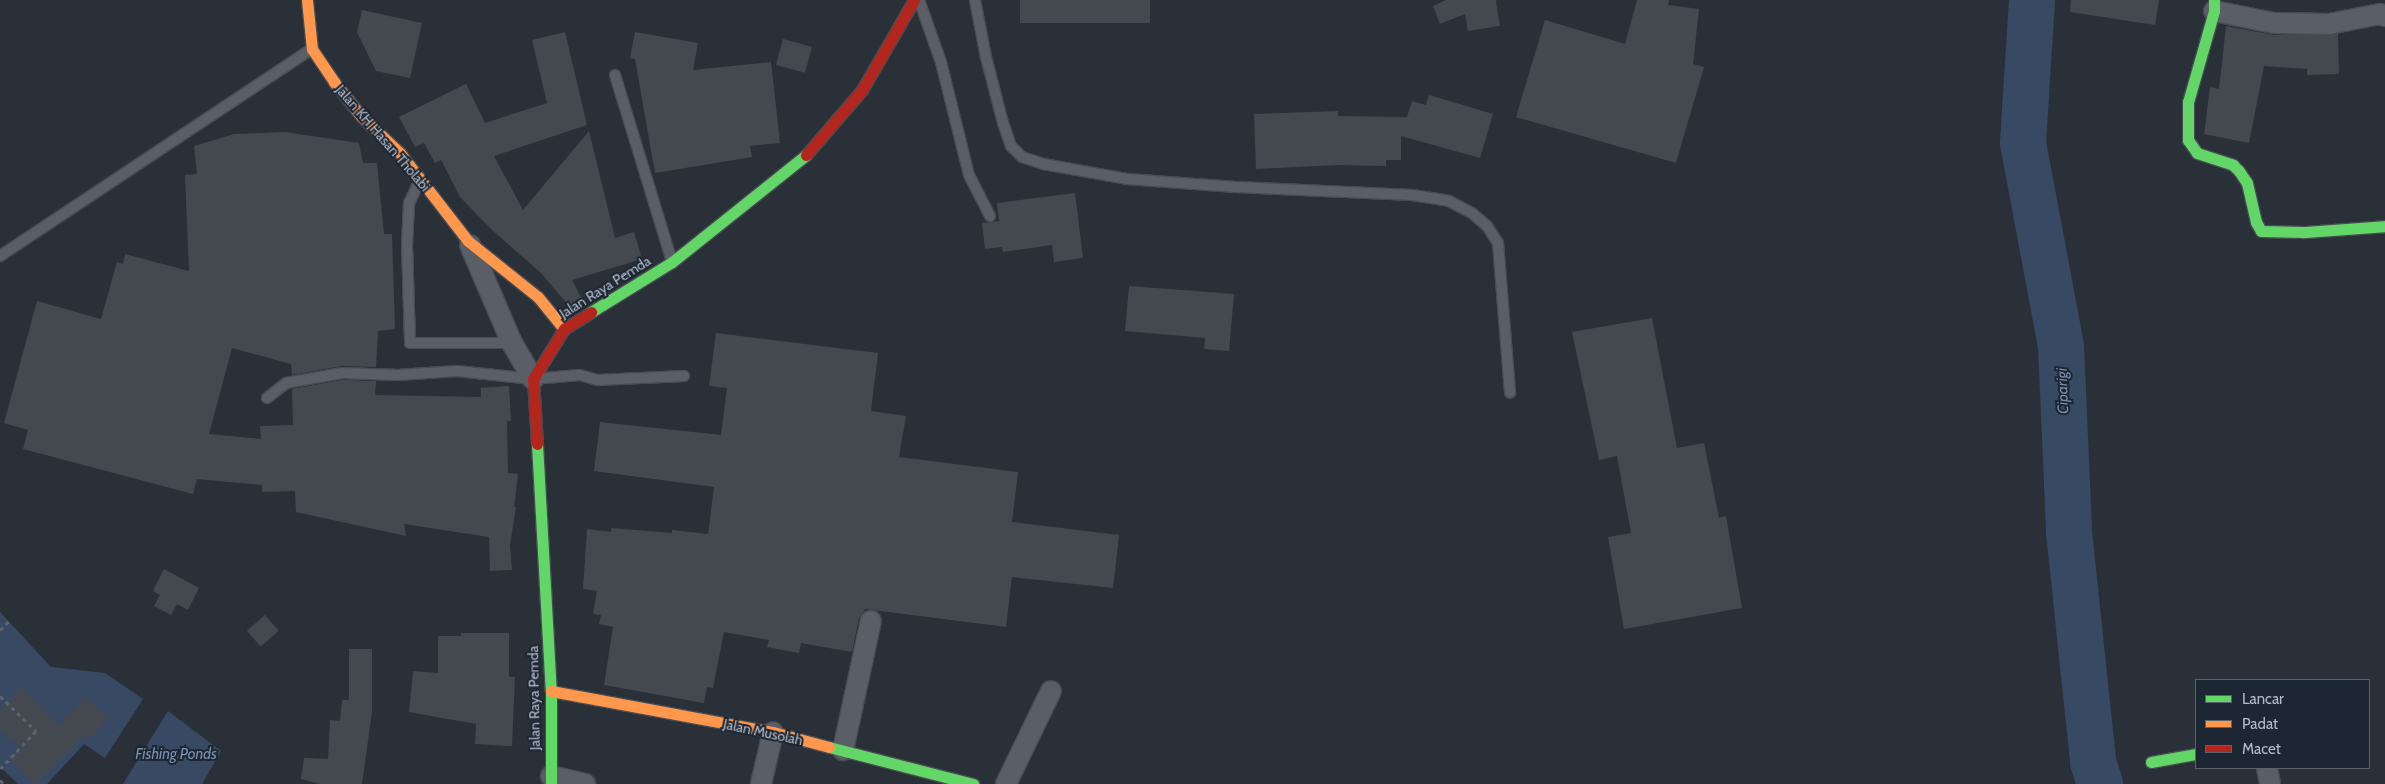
<!DOCTYPE html>
<style>
body{margin:0}
#map{position:relative;width:2385px;height:784px;overflow:hidden;background:#2a3038;font-family:Cabin,sans-serif}
div>[style]{position:absolute}
.water>*{inset:0;background:#384963}
.river>*{height:46px;margin:-23px;padding:0 23px;transform-origin:23px;border-radius:23px;background:#384963}
.building>*{inset:0;background:#444950;transform-origin:0 0}
.path>*{height:3px;margin-top:-1.5px;transform-origin:0;background:repeating-linear-gradient(90deg,#5d636a 0 4px,transparent 0 8px)}
.roads{filter:drop-shadow(1px 0 #484c53) drop-shadow(-1px 0 #484c53) drop-shadow(0 1px #484c53) drop-shadow(0 -1px #484c53)}
.lane>*{height:10px;margin:-5px;padding:0 5px;transform-origin:5px;border-radius:5px;background:#5a5e66}
.street>*{height:20px;margin:-10px;padding:0 10px;transform-origin:10px;border-radius:10px;background:#5a5e66}
.fast>*{height:11px;margin:-5.5px;padding:0 5.5px;transform-origin:5.5px;border-radius:5.5px;background:#63d668}
.slow>*{height:11px;margin:-5.5px;padding:0 5.5px;transform-origin:5.5px;border-radius:5.5px;background:#ff974d}
.jam>*{height:11px;margin:-5.5px;padding:0 5.5px;transform-origin:5.5px;border-radius:5.5px;background:#b3261e}
span{translate:-50% -50%;white-space:nowrap;text-align:center;line-height:1.15;-webkit-text-stroke:4px #1d2633;paint-order:stroke}
.street-label{font-size:14px;color:#b4bcc9}
.water-label{font-size:15px;color:#7c92b1;font-style:italic}
.legend{position:absolute;left:2195px;top:679px;width:175px;height:90px;box-sizing:border-box;background:#1d2633;border:1px solid #59626f;margin:0;padding:6px 9px;list-style:none;font-size:15px;color:#b4bcc9}
.legend li{display:flex;align-items:center;gap:10px;height:25px}
.legend b{width:25px;border:1px solid #59626f}
</style>
<div id="map">
<div class="water">
<i style="clip-path:polygon(0 612px,51px 667px,105px 673px,143px 699px,105px 758px,84px 744px,47px 784px,18px 784px,0 767px)"></i>
<i style="clip-path:polygon(168px 711px,221px 751px,202px 784px,123px 784px)"></i>
</div>
<div class="river">
<i style="left:2032px;top:0;width:143px;rotate:93.6deg"></i>
<i style="left:2023px;top:143px;width:207px;rotate:79.4deg"></i>
<i style="left:2061px;top:346px;width:186px;rotate:87.5deg"></i>
<i style="left:2069px;top:532px;width:231px;rotate:84deg"></i>
<i style="left:2093px;top:762px;width:23px;rotate:72deg"></i>
</div>
<div class="building">
<i style="left:1020px;top:0;width:130px;height:23px"></i>
<i style="clip-path:polygon(1446px 0,1497px 0,1496px 2px,1500px 26px,1468px 31px,1465px 14px,1440px 24px,1433px 6px)"></i>
<i style="clip-path:polygon(1637px 0,1669px 0,1668px 5px,1699px 9px,1693px 64px,1704px 67px,1676px 163px,1516px 117px,1545px 20px,1625px 44px)"></i>
<i style="clip-path:polygon(2071px 0,2159px 0,2155px 25px,2070px 12px)"></i>
<i style="clip-path:polygon(362px 10px,422px 23px,410px 78px,376px 71px,357px 32px)"></i>
<i style="clip-path:polygon(2226px 26px,2274px 35px,2338px 34px,2339px 74px,2307px 75px,2307px 69px,2264px 66px,2249px 143px,2204px 134px,2210px 87px,2219px 89px)"></i>
<i style="clip-path:polygon(565px 32px,587px 125px,494px 156px,523px 210px,589px 131px,615px 238px,634px 232px,642px 259px,572px 280px,582px 299px,570px 307px,541px 273px,492px 230px,460px 197px,441px 160px,435px 163px,424px 143px,415px 147px,399px 117px,466px 84px,485px 123px,547px 103px,532px 40px)"></i>
<i style="clip-path:polygon(635px 32px,698px 43px,693px 70px,771px 62px,780px 143px,750px 146px,752px 157px,655px 173px,635px 59px,630px 58px)"></i>
<i style="left:783px;top:39px;width:30px;height:27px;rotate:15deg"></i>
<i style="clip-path:polygon(1429px 95px,1493px 114px,1480px 158px,1401px 136px,1401px 160px,1386px 160px,1386px 166px,1340px 165px,1256px 169px,1254px 114px,1338px 111px,1338px 116px,1407px 117px,1412px 101px,1426px 105px)"></i>
<i style="clip-path:polygon(285px 132px,359px 143px,363px 163px,377px 163px,384px 234px,392px 234px,395px 329px,378px 331px,376px 367px,341px 366px,292px 375px,291px 364px,232px 348px,209px 434px,261px 439px,260px 426px,293px 425px,292px 389px,342px 380px,376px 381px,375px 395px,481px 397px,481px 388px,509px 386px,511px 421px,507px 421px,508px 473px,518px 474px,514px 507px,516px 507px,510px 545px,512px 570px,490px 571px,489px 537px,404px 524px,406px 536px,296px 512px,295px 491px,262px 492px,262px 485px,197px 479px,193px 494px,23px 449px,28px 430px,4px 423px,37px 301px,101px 319px,117px 262px,123px 264px,125px 254px,189px 271px,185px 175px,197px 174px,194px 146px,234px 134px)"></i>
<i style="clip-path:polygon(1075px 193px,1083px 258px,1054px 262px,1052px 245px,1003px 252px,1002px 247px,985px 249px,982px 223px,999px 221px,997px 203px)"></i>
<i style="clip-path:polygon(1129px 286px,1234px 294px,1229px 351px,1204px 349px,1205px 338px,1125px 331px)"></i>
<i style="clip-path:polygon(1652px 318px,1677px 448px,1704px 443px,1719px 518px,1726px 516px,1742px 608px,1624px 629px,1608px 537px,1631px 533px,1617px 456px,1599px 460px,1572px 332px)"></i>
<i style="clip-path:polygon(716px 333px,878px 353px,871px 411px,906px 416px,899px 457px,1018px 472px,1012px 522px,1119px 535px,1113px 588px,1012px 577px,1006px 627px,865px 609px,859px 618px,852px 652px,801px 643px,799px 653px,767px 647px,769px 640px,724px 632px,713px 688px,707px 687px,704px 703px,604px 685px,613px 627px,599px 624px,601px 615px,593px 614px,597px 591px,583px 589px,587px 529px,611px 532px,611px 528px,672px 533px,672px 530px,708px 534px,714px 487px,594px 471px,600px 422px,721px 435px,727px 388px,709px 386px)"></i>
<i style="clip-path:polygon(164px 569px,199px 588px,188px 610px,177px 604px,171px 615px,154px 606px,160px 595px,153px 591px)"></i>
<i style="left:265px;top:615px;width:21px;height:24px;rotate:49deg"></i>
<i style="clip-path:polygon(461px 633px,509px 633px,509px 677px,515px 677px,512px 746px,475px 744px,476px 724px,409px 712px,413px 671px,438px 673px,438px 636px,461px 636px)"></i>
<i style="clip-path:polygon(349px 649px,372px 649px,372px 712px,362px 784px,320px 784px,301px 779px,304px 758px,328px 759px,330px 720px,340px 721px,342px 700px,349px 700px)"></i>
<i style="clip-path:polygon(22px 687px,59px 726px,85px 697px,108px 718px,88px 740px,83px 736px,35px 784px,11px 760px,22px 749px,0 729px,0 711px)"></i>
</div>
<div class="path">
<i style="left:0;top:630px;width:13px;rotate:-45deg"></i>
<i style="left:0;top:696px;width:50px;rotate:44.2deg"></i>
<i style="left:36px;top:731px;width:52px;rotate:133.5deg"></i>
<i style="left:0;top:780px;width:6px;rotate:45deg"></i>
</div>
<div class="roads">
<div class="lane">
<i style="left:919px;top:0;width:66px;rotate:70.5deg"></i>
<i style="left:941px;top:62px;width:116px;rotate:76.1deg"></i>
<i style="left:969px;top:175px;width:46px;rotate:62.9deg"></i>
<i style="left:975px;top:0;width:58px;rotate:79.1deg"></i>
<i style="left:986px;top:57px;width:68px;rotate:75.6deg"></i>
<i style="left:1003px;top:123px;width:24px;rotate:71deg"></i>
<i style="left:1011px;top:146px;width:16px;rotate:45deg"></i>
<i style="left:1022px;top:157px;width:22px;rotate:18deg"></i>
<i style="left:1043px;top:164px;width:85px;rotate:10.1deg"></i>
<i style="left:1127px;top:179px;width:109px;rotate:4.2deg"></i>
<i style="left:1236px;top:187px;width:176px;rotate:2.6deg"></i>
<i style="left:1412px;top:195px;width:37px;rotate:9deg"></i>
<i style="left:1449px;top:201px;width:26px;rotate:28deg"></i>
<i style="left:1472px;top:213px;width:20px;rotate:41deg"></i>
<i style="left:1487px;top:226px;width:20px;rotate:57deg"></i>
<i style="left:1498px;top:243px;width:150px;rotate:85.4deg"></i>
<i style="left:615px;top:75px;width:195px;rotate:73deg"></i>
<i style="left:419px;top:182px;width:23px;rotate:115deg"></i>
<i style="left:409px;top:203px;width:42px;rotate:92.7deg"></i>
<i style="left:407px;top:245px;width:98px;rotate:88.2deg"></i>
<i style="left:410px;top:343px;width:102px"></i>
<i style="left:0;top:256px;width:374px;rotate:-33.6deg"></i>
<i style="left:267px;top:398px;width:24px;rotate:-38deg"></i>
<i style="left:286px;top:383px;width:57px;rotate:-10.1deg"></i>
<i style="left:342px;top:373px;width:56px;rotate:2deg"></i>
<i style="left:398px;top:375px;width:59px;rotate:-3.9deg"></i>
<i style="left:457px;top:371px;width:76px;rotate:6deg"></i>
<i style="left:533px;top:379px;width:47px;rotate:-4.9deg"></i>
<i style="left:580px;top:375px;width:19px;rotate:16deg"></i>
<i style="left:598px;top:380px;width:86px;rotate:-2.7deg"></i>
</div>
<div class="street">
<i style="left:2214px;top:11px;width:61px;rotate:11.3deg"></i>
<i style="left:2274px;top:23px;width:55px;rotate:1deg"></i>
<i style="left:2329px;top:24px;width:52px;rotate:-11.1deg"></i>
<i style="left:2380px;top:14px;width:5px;rotate:22deg"></i>
<i style="left:470px;top:245px;width:107px;rotate:66.8deg"></i>
<i style="left:512px;top:343px;width:42px;rotate:59.7deg"></i>
<i style="left:843px;top:750px;width:132px;rotate:-77.8deg"></i>
<i style="left:2267px;top:768px;width:16px;rotate:79deg"></i>
<i style="left:551px;top:776px;width:35px;rotate:13deg"></i>
<i style="left:761px;top:784px;width:53px;rotate:-77deg"></i>
<i style="left:1006px;top:784px;width:103px;rotate:-64.2deg"></i>
</div>
<div class="fast">
<i style="left:2214px;top:0;width:11px;rotate:90deg"></i>
<i style="left:2214px;top:11px;width:95px;rotate:105.9deg"></i>
<i style="left:2188px;top:102px;width:38px;rotate:90deg"></i>
<i style="left:2188px;top:140px;width:16px;rotate:55deg"></i>
<i style="left:2197px;top:153px;width:38px;rotate:18deg"></i>
<i style="left:2233px;top:165px;width:8px;rotate:45deg"></i>
<i style="left:2239px;top:171px;width:14px;rotate:56deg"></i>
<i style="left:2247px;top:183px;width:40px;rotate:77deg"></i>
<i style="left:2256px;top:222px;width:10px;rotate:61deg"></i>
<i style="left:2261px;top:231px;width:43px;rotate:1.3deg"></i>
<i style="left:2304px;top:232px;width:81px;rotate:-4.2deg"></i>
<i style="left:591px;top:312px;width:95px;rotate:-31.7deg"></i>
<i style="left:672px;top:262px;width:171px;rotate:-38.6deg"></i>
<i style="left:537px;top:444px;width:247px;rotate:86.8deg"></i>
<i style="left:551px;top:691px;width:93px;rotate:90deg"></i>
<i style="left:829px;top:747px;width:149px;rotate:14.4deg"></i>
<i style="left:2151px;top:762px;width:46px;rotate:-10.1deg"></i>
</div>
<div class="slow">
<i style="left:307px;top:0;width:49px;rotate:84.2deg"></i>
<i style="left:312px;top:49px;width:40px;rotate:56deg"></i>
<i style="left:334px;top:82px;width:43px;rotate:51.5deg"></i>
<i style="left:361px;top:116px;width:54px;rotate:43.5deg"></i>
<i style="left:400px;top:153px;width:111px;rotate:52.3deg"></i>
<i style="left:468px;top:241px;width:90px;rotate:38.7deg"></i>
<i style="left:538px;top:297px;width:41px;rotate:50.9deg"></i>
<i style="left:551px;top:691px;width:226px;rotate:10.5deg"></i>
<i style="left:773px;top:732px;width:58px;rotate:15deg"></i>
</div>
<div class="jam">
<i style="left:806px;top:155px;width:86px;rotate:-49.3deg"></i>
<i style="left:862px;top:90px;width:104px;rotate:-60deg"></i>
<i style="left:537px;top:444px;width:65px;rotate:-93.5deg"></i>
<i style="left:533px;top:379px;width:59px;rotate:-58.2deg"></i>
<i style="left:564px;top:329px;width:32px;rotate:-32deg"></i>
</div>
</div>
<div class="street-label">
<span style="left:383px;top:138px;rotate:49deg">Jalan KH Hasan Tholabi</span>
<span style="left:605px;top:287px;rotate:-32deg">Jalan Raya Pemda</span>
<span style="left:534px;top:698px;rotate:-91deg">Jalan Raya Pemda</span>
<span style="left:763px;top:732px;rotate:12deg">Jalan Musolah</span>
</div>
<div class="water-label">
<span style="left:2063px;top:391px;rotate:-92deg">Ciparigi</span>
<span style="left:176px;top:755px">Fishing Ponds</span>
</div>
<ul class="legend">
<li><b style="height:6px;background:#63d668"></b>Lancar</li>
<li><b style="height:6px;background:#ff974d"></b>Padat</li>
<li><b style="height:6px;background:#b3261e"></b>Macet</li>
</ul>
</div>
